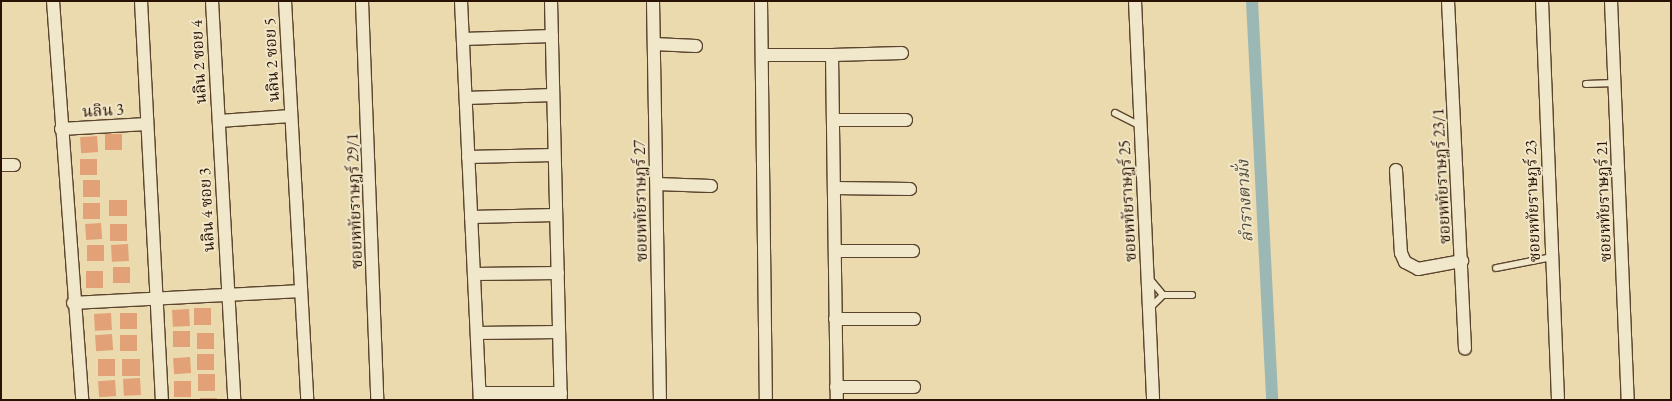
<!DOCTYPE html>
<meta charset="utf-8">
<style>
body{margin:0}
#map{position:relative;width:1672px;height:401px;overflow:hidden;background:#eadaad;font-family:"EB Garamond","Noto Serif Thai",serif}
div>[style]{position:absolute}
.canal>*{height:12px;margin:-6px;padding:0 6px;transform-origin:6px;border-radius:6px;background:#9bb8b4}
.building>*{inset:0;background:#e2a176;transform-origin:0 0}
.roads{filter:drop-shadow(1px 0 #5a442d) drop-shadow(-1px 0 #5a442d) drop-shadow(0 1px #5a442d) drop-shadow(0 -1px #5a442d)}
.lane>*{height:6px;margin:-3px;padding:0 3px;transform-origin:3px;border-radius:3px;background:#f1e7ca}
.street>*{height:12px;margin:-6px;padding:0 6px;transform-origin:6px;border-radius:6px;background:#f1e7ca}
span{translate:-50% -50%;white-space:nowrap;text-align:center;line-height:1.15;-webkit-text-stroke:4px #f1e7ca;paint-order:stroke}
.street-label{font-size:16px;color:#2a1202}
.water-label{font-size:17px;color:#524c40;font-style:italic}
.frame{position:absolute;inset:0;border:2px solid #2a1202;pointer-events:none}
</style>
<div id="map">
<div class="canal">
<i style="left:1252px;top:1px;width:400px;rotate:87.1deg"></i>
</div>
<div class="building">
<i style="left:105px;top:134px;width:17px;height:16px"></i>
<i style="left:97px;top:136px;width:16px;height:17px;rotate:86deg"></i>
<i style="left:80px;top:159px;width:17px;height:16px"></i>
<i style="left:100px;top:180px;width:17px;height:17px;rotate:90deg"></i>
<i style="left:127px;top:200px;width:16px;height:18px;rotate:90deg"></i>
<i style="left:100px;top:203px;width:16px;height:17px;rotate:90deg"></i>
<i style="left:101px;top:223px;width:16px;height:16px;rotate:86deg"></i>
<i style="left:127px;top:224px;width:17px;height:17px;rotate:90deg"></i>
<i style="left:128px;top:244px;width:17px;height:17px;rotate:87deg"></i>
<i style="left:87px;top:245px;width:17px;height:16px"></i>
<i style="left:130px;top:267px;width:16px;height:17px;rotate:90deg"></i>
<i style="left:86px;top:271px;width:17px;height:17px"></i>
<i style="left:194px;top:308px;width:17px;height:17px"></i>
<i style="left:189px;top:309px;width:17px;height:17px;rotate:87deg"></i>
<i style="left:111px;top:313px;width:17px;height:17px;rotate:87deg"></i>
<i style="left:137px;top:313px;width:16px;height:17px;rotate:90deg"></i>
<i style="left:190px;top:331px;width:16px;height:17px;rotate:90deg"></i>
<i style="left:197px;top:333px;width:17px;height:16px"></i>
<i style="left:112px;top:334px;width:16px;height:17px;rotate:86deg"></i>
<i style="left:120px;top:335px;width:17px;height:16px"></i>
<i style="left:197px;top:354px;width:17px;height:16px"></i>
<i style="left:190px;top:357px;width:16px;height:17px;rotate:86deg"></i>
<i style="left:98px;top:359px;width:17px;height:17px"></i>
<i style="left:122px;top:359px;width:18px;height:17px"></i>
<i style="left:215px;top:374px;width:17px;height:17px;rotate:90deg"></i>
<i style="left:140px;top:378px;width:17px;height:17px;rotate:87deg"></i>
<i style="left:115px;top:380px;width:16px;height:17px;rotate:86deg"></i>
<i style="left:191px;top:381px;width:16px;height:17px;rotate:90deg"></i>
<i style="left:200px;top:398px;width:17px;height:2px"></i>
</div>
<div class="roads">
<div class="lane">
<i style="left:1586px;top:84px;width:29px;rotate:-2deg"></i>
<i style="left:1115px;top:113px;width:29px;rotate:27deg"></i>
<i style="left:1496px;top:268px;width:57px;rotate:-11.1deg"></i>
<i style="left:1148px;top:277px;width:23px;rotate:50deg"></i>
<i style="left:1149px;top:309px;width:20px;rotate:-45deg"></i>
<i style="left:1163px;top:295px;width:29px"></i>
</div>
<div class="street">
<i style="left:53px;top:1px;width:400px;rotate:85.8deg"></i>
<i style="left:141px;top:1px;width:400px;rotate:87deg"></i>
<i style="left:212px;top:1px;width:400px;rotate:86.8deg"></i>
<i style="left:285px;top:1px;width:400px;rotate:86.8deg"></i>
<i style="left:362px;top:1px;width:399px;rotate:87.8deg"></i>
<i style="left:461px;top:1px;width:399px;rotate:87.3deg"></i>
<i style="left:551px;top:1px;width:399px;rotate:88.6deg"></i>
<i style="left:653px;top:1px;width:399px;rotate:89deg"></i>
<i style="left:761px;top:1px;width:399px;rotate:89.3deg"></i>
<i style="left:1135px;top:1px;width:399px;rotate:87.4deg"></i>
<i style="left:1448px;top:1px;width:348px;rotate:87.2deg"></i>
<i style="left:1542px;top:1px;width:399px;rotate:87.7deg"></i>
<i style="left:1611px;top:1px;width:399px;rotate:87.6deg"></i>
<i style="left:463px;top:39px;width:89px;rotate:-1.9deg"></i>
<i style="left:654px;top:44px;width:42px;rotate:2.7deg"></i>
<i style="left:762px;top:55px;width:70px"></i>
<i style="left:832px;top:55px;width:345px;rotate:89.2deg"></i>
<i style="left:832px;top:55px;width:70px;rotate:-1.6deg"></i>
<i style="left:466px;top:98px;width:87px;rotate:-2deg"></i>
<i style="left:834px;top:120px;width:72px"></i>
<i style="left:219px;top:121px;width:72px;rotate:-4deg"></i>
<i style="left:61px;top:129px;width:86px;rotate:-3.3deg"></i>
<i style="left:468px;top:157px;width:86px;rotate:-1.3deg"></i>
<i style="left:1px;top:165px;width:13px"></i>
<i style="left:1396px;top:170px;width:83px;rotate:86.6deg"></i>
<i style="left:1401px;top:253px;width:10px;rotate:66deg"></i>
<i style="left:1405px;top:262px;width:15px;rotate:28deg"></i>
<i style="left:1418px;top:269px;width:45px;rotate:-10.3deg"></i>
<i style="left:657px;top:184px;width:54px;rotate:2.1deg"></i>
<i style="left:834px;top:188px;width:76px;rotate:0.8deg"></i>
<i style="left:471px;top:217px;width:85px;rotate:-1.3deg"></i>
<i style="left:835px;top:251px;width:78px"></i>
<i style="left:474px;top:274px;width:84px;rotate:-0.7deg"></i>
<i style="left:73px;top:303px;width:228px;rotate:-3deg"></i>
<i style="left:835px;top:319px;width:79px"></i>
<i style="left:477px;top:333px;width:82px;rotate:-0.7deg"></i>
<i style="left:836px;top:387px;width:78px"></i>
<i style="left:480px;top:393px;width:81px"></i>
</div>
</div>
<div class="street-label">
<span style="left:272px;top:60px;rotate:-93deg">นลิน 2 ซอย 5</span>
<span style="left:199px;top:62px;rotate:-93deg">นลิน 2 ซอย 4</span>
<span style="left:103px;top:111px;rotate:-3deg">นลิน 3</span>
<span style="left:1442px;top:176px;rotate:-93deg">ซอยหทัยราษฎร์ 23/1</span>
<span style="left:355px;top:201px;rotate:-92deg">ซอยหทัยราษฎร์ 29/1</span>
<span style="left:641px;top:201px;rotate:-91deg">ซอยหทัยราษฎร์ 27</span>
<span style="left:1128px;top:201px;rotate:-93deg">ซอยหทัยราษฎร์ 25</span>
<span style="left:1533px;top:201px;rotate:-92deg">ซอยหทัยราษฎร์ 23</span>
<span style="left:1604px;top:201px;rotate:-92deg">ซอยหทัยราษฎร์ 21</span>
<span style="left:207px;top:210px;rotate:-93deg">นลิน 4 ซอย 3</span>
</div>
<div class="water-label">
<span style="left:1245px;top:201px;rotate:-93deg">ลำรางตามั่ง</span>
</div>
<div class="frame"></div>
</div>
